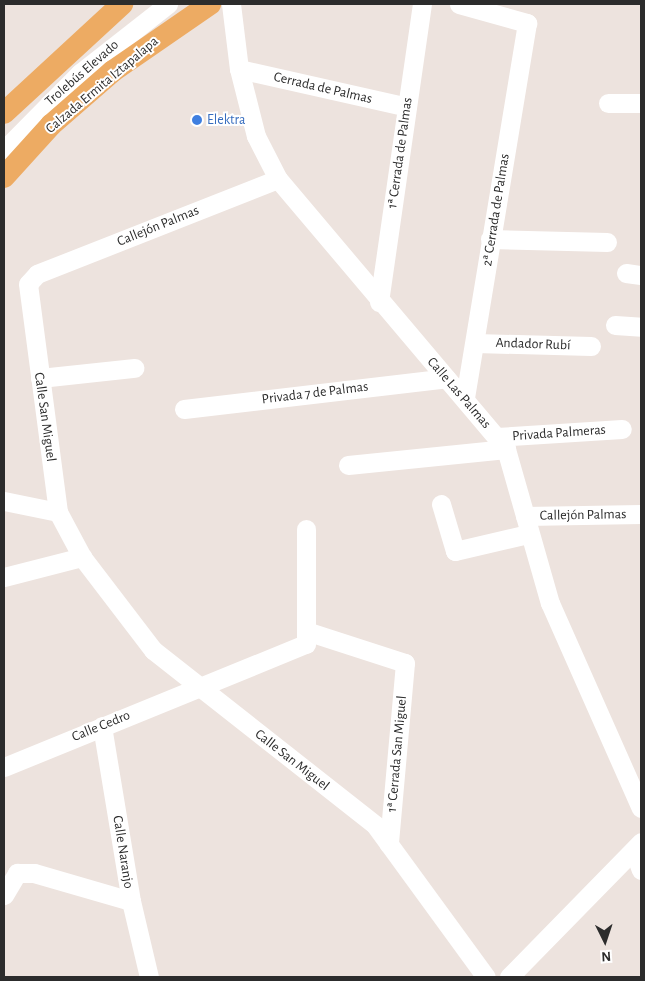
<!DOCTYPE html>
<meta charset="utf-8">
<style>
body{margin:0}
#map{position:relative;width:645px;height:981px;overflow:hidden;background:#ede3de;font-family:"Alegreya Sans",sans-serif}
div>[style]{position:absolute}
.minor>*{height:19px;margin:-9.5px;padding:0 9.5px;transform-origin:9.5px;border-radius:9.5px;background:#fff}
.major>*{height:22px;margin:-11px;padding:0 11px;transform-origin:11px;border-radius:11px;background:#edab63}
.dots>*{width:14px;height:14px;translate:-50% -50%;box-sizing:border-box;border:2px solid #fff;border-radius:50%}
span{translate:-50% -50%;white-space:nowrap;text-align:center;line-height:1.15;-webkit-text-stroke:4px #fff;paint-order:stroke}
.street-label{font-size:14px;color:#2c2c2c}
.shop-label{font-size:14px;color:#366cbe}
.left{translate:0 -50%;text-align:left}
.frame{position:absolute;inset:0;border:5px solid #2c2c2c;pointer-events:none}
.north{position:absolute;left:580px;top:916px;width:50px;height:50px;-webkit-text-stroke:4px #fff;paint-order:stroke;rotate:176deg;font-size:14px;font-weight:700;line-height:20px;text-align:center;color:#2c2c2c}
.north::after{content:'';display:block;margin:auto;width:18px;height:22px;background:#2c2c2c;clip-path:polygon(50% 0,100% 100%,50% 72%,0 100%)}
</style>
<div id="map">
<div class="minor">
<i style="left:231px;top:4px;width:65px;rotate:83deg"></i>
<i style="left:239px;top:69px;width:69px;rotate:75.8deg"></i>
<i style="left:256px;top:136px;width:48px;rotate:62.9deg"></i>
<i style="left:278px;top:179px;width:353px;rotate:49.8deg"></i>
<i style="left:506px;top:449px;width:160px;rotate:74.1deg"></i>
<i style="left:550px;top:603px;width:224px;rotate:66.1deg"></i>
<i style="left:459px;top:4px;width:71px;rotate:15.6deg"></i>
<i style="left:527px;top:23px;width:379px;rotate:99.4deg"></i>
<i style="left:239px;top:69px;width:172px;rotate:12.7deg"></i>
<i style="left:608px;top:103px;width:33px"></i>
<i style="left:4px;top:150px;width:108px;rotate:-45.4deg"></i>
<i style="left:80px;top:73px;width:112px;rotate:-38.1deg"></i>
<i style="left:278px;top:179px;width:259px;rotate:158.5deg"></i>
<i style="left:37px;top:274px;width:13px;rotate:132deg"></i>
<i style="left:28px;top:284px;width:230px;rotate:82.5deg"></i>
<i style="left:58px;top:512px;width:51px;rotate:61.9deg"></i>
<i style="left:82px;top:557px;width:117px;rotate:52.6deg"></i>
<i style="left:153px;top:650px;width:283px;rotate:38.2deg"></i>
<i style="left:375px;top:825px;width:188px;rotate:53.9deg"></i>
<i style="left:490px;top:239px;width:117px;rotate:1.5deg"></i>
<i style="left:626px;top:273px;width:15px;rotate:8deg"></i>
<i style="left:379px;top:302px;width:301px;rotate:-81.8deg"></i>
<i style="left:615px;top:325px;width:26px;rotate:4deg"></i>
<i style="left:475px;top:343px;width:116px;rotate:1.5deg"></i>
<i style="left:40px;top:378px;width:95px;rotate:-6.1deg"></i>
<i style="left:184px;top:409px;width:264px;rotate:-6.7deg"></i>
<i style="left:497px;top:437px;width:125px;rotate:-3.7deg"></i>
<i style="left:348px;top:465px;width:159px;rotate:-5.8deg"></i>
<i style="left:4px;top:501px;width:55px;rotate:11.5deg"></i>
<i style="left:441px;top:504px;width:49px;rotate:73.4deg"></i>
<i style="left:455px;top:551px;width:75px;rotate:-13.1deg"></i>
<i style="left:525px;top:516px;width:116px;rotate:-1deg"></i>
<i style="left:4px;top:577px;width:81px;rotate:-14.4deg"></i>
<i style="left:306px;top:631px;width:104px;rotate:17.9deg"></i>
<i style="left:405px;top:663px;width:182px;rotate:95.1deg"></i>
<i style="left:102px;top:726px;width:177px;rotate:80.6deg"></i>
<i style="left:131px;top:901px;width:78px;rotate:76.7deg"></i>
<i style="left:4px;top:767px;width:326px;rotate:-22.2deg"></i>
<i style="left:306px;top:644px;width:115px;rotate:-90deg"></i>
<i style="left:634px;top:851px;width:20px;rotate:70deg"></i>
<i style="left:4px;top:895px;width:26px;rotate:-59deg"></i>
<i style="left:17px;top:873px;width:17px"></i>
<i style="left:34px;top:873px;width:101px;rotate:16.1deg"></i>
<i style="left:509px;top:977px;width:189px;rotate:-45.6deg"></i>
</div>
<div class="major">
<i style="left:4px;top:113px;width:161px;rotate:-42.7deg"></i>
<i style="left:4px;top:177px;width:70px;rotate:-47.9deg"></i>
<i style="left:51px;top:125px;width:82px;rotate:-41.1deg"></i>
<i style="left:113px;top:71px;width:118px;rotate:-34.6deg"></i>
</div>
<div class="dots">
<i style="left:197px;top:120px;background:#3f7fe0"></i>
</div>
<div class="street-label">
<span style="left:82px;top:73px;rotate:-41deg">Trolebús Elevado</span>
<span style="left:102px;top:85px;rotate:-40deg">Calzada Ermita Iztapalapa</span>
<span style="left:323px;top:88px;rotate:13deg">Cerrada de Palmas</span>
<span style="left:400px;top:153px;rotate:-82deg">1ª Cerrada de Palmas</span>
<span style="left:496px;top:210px;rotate:-81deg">2ª Cerrada de Palmas</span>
<span style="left:158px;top:226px;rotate:-22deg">Callejón Palmas</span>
<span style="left:533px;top:344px;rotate:2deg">Andador Rubí</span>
<span style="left:315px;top:393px;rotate:-7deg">Privada 7 de Palmas</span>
<span style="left:459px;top:393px;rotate:49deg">Calle Las Palmas</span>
<span style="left:45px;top:417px;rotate:82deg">Calle San Miguel</span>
<span style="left:559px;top:433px;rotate:-4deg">Privada Palmeras</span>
<span style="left:583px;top:515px;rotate:-1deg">Callejón Palmas</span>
<span style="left:101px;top:726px;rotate:-22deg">Calle Cedro</span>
<span style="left:397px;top:754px;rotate:-85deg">1ª Cerrada San Miguel</span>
<span style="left:292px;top:760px;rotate:38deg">Calle San Miguel</span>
<span style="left:123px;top:852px;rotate:81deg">Calle Naranjo</span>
</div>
<div class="shop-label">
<span class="left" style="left:207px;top:120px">Elektra</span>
</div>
<div class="frame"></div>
<div class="north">N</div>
</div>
